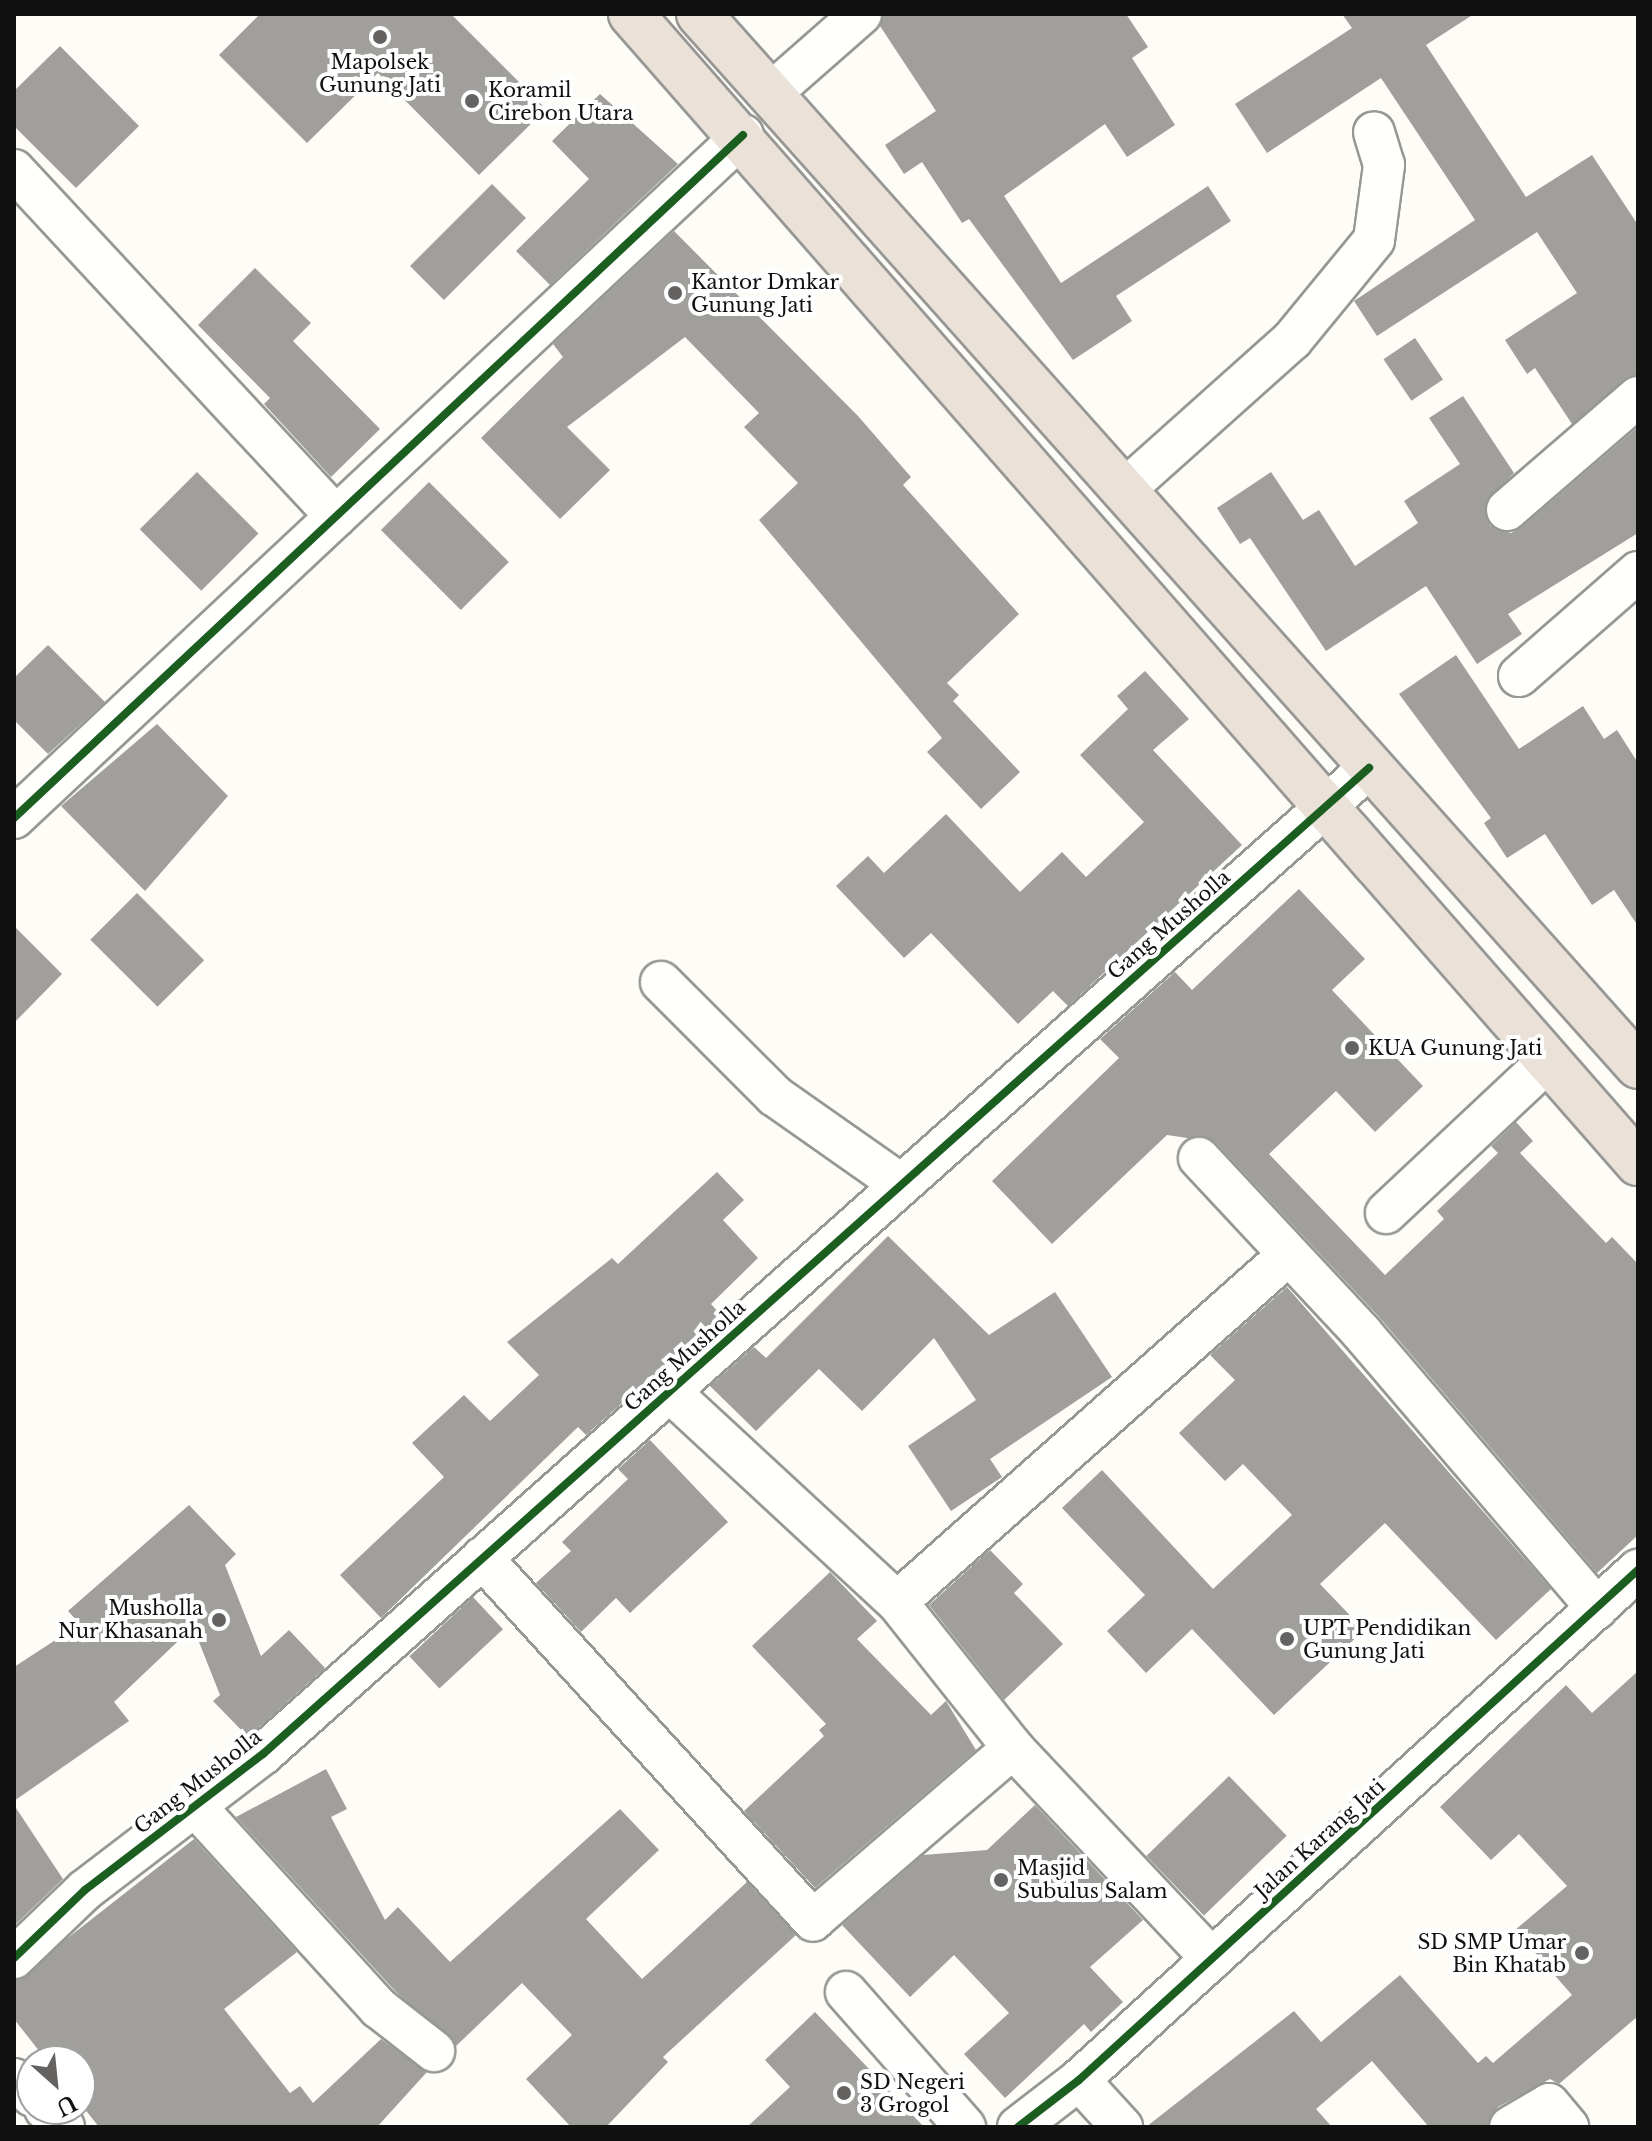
<!DOCTYPE html>
<style>
body{margin:0}
#map{position:relative;width:1652px;height:2141px;overflow:hidden;background:#fdfcf7;font-family:"Libre Baskerville",serif}
div>[style]{position:absolute}
.building>*{inset:0;background:#a19f9c;transform-origin:0 0}
.roads{filter:drop-shadow(2px 0 #979795) drop-shadow(-2px 0 #979795) drop-shadow(0 2px #979795) drop-shadow(0 -2px #979795)}
.street>*{height:40px;margin:-20px;padding:0 20px;transform-origin:20px;border-radius:20px;background:#fffffe}
.highway>*{height:44px;margin:-22px;padding:0 22px;transform-origin:22px;border-radius:22px;background:#eae1d8}
.cycleway>*{height:8px;margin:-4px;padding:0 4px;transform-origin:4px;border-radius:4px;background:#1b5e20}
.dots>*{width:22px;height:22px;translate:-50% -50%;box-sizing:border-box;border:4px solid #fff;border-radius:50%}
span{translate:-50% -50%;white-space:nowrap;text-align:center;line-height:1.15;-webkit-text-stroke:8px #fff;paint-order:stroke}
.poi-label{font-size:20px;color:#111}
.left{translate:0 -50%;text-align:left}
.right{translate:-100% -50%;text-align:right}
.street-label{font-size:20px;color:#111}
.frame{position:absolute;inset:0;border:16px solid #111;pointer-events:none}
.north{position:absolute;left:16px;top:2045px;width:80px;height:80px;box-sizing:border-box;background:#fff;border:2px solid #a0a0a0;border-radius:50%;rotate:153deg;font-size:22px;font-weight:700;line-height:32px;text-align:center;color:#111}
.north::after{content:'';display:block;margin:auto;width:28px;height:36px;background:#646362;clip-path:polygon(50% 0,100% 100%,50% 72%,0 100%)}
</style>
<div id="map">
<div class="building">
<i style="clip-path:polygon(260px 14px,451px 14px,546px 109px,479px 175px,378px 73px,307px 143px,219px 55px)"></i>
<i style="clip-path:polygon(883px 14px,1126px 14px,1148px 47px,1132px 58px,1175px 125px,1127px 157px,1105px 124px,1004px 196px,1061px 283px,1208px 186px,1231px 221px,1116px 296px,1132px 321px,1073px 360px,969px 219px,962px 223px,922px 162px,904px 174px,885px 145px,936px 111px,880px 26px)"></i>
<i style="clip-path:polygon(1342px 14px,1474px 14px,1426px 45px,1526px 197px,1592px 155px,1638px 225px,1638px 375px,1572px 424px,1535px 368px,1527px 374px,1505px 340px,1577px 293px,1537px 232px,1377px 336px,1354px 301px,1475px 220px,1381px 78px,1267px 153px,1235px 104px,1352px 28px)"></i>
<i style="clip-path:polygon(60px 46px,139px 126px,76px 188px,14px 126px,14px 91px)"></i>
<i style="clip-path:polygon(600px 94px,678px 164px,550px 285px,516px 251px,589px 179px,552px 141px)"></i>
<i style="left:492px;top:184px;width:48px;height:116px;rotate:45deg"></i>
<i style="clip-path:polygon(674px 231px,858px 416px,911px 477px,903px 485px,1019px 614px,947px 683px,959px 695px,953px 701px,1020px 772px,981px 809px,927px 752px,942px 738px,759px 520px,798px 483px,744px 427px,759px 413px,685px 337px,567px 427px,610px 470px,560px 519px,481px 438px,563px 357px,553px 344px)"></i>
<i style="clip-path:polygon(255px 268px,311px 323px,293px 341px,380px 429px,331px 477px,264px 404px,270px 398px,198px 325px)"></i>
<i style="left:1415px;top:338px;width:50px;height:38px;rotate:56deg"></i>
<i style="clip-path:polygon(1463px 396px,1514px 473px,1486px 502px,1490px 526px,1511px 533px,1522px 527px,1638px 427px,1638px 533px,1508px 614px,1522px 634px,1477px 664px,1426px 586px,1326px 651px,1250px 538px,1240px 544px,1217px 508px,1271px 472px,1303px 520px,1319px 510px,1355px 566px,1418px 523px,1404px 501px,1460px 464px,1429px 418px)"></i>
<i style="left:197px;top:472px;width:87px;height:81px;rotate:45deg"></i>
<i style="left:429px;top:482px;width:113px;height:68px;rotate:45deg"></i>
<i style="clip-path:polygon(48px 645px,105px 702px,48px 754px,14px 720px,14px 678px)"></i>
<i style="clip-path:polygon(1456px 655px,1519px 749px,1583px 706px,1604px 739px,1617px 730px,1638px 763px,1638px 926px,1614px 890px,1592px 905px,1545px 834px,1507px 858px,1484px 823px,1491px 818px,1399px 694px)"></i>
<i style="clip-path:polygon(1145px 671px,1189px 719px,1153px 750px,1242px 845px,1068px 1006px,1053px 991px,1018px 1024px,931px 933px,904px 958px,836px 886px,868px 856px,884px 873px,946px 814px,1020px 892px,1062px 852px,1086px 877px,1144px 822px,1080px 755px,1128px 709px,1117px 696px)"></i>
<i style="clip-path:polygon(157px 724px,228px 796px,145px 891px,61px 806px)"></i>
<i style="clip-path:polygon(1299px 889px,1365px 959px,1332px 990px,1423px 1086px,1375px 1132px,1336px 1091px,1269px 1154px,1385px 1275px,1444px 1219px,1437px 1211px,1498px 1153px,1491px 1146px,1516px 1122px,1533px 1141px,1520px 1153px,1606px 1243px,1612px 1237px,1638px 1264px,1638px 1535px,1597px 1573px,1379px 1317px,1215px 1142px,1167px 1135px,1052px 1244px,992px 1181px,1119px 1058px,1100px 1039px,1175px 972px,1192px 990px)"></i>
<i style="left:137px;top:893px;width:95px;height:66px;rotate:45deg"></i>
<i style="clip-path:polygon(14px 926px,62px 974px,14px 1023px)"></i>
<i style="clip-path:polygon(717px 1172px,744px 1200px,723px 1220px,758px 1258px,711px 1304px,721px 1315px,586px 1435px,578px 1427px,381px 1618px,340px 1575px,444px 1477px,412px 1443px,464px 1395px,490px 1421px,539px 1375px,507px 1342px,612px 1258px,618px 1264px)"></i>
<i style="clip-path:polygon(888px 1236px,989px 1335px,1055px 1292px,1112px 1377px,990px 1459px,1002px 1477px,951px 1511px,908px 1446px,976px 1400px,934px 1338px,862px 1411px,819px 1369px,756px 1431px,710px 1386px,754px 1347px,766px 1358px)"></i>
<i style="clip-path:polygon(1287px 1287px,1551px 1589px,1496px 1640px,1385px 1523px,1320px 1584px,1364px 1630px,1274px 1715px,1192px 1629px,1146px 1673px,1107px 1631px,1145px 1595px,1062px 1508px,1102px 1470px,1213px 1589px,1292px 1515px,1243px 1464px,1225px 1481px,1179px 1433px,1235px 1380px,1210px 1355px)"></i>
<i style="clip-path:polygon(650px 1440px,728px 1522px,630px 1613px,616px 1598px,581px 1632px,536px 1583px,571px 1551px,562px 1542px,628px 1479px,618px 1469px)"></i>
<i style="clip-path:polygon(189px 1505px,236px 1554px,225px 1565px,261px 1656px,289px 1630px,325px 1668px,248px 1737px,213px 1701px,220px 1695px,193px 1627px,114px 1702px,129px 1721px,14px 1801px,14px 1667px,80px 1624px,68px 1611px)"></i>
<i style="clip-path:polygon(990px 1550px,1023px 1584px,1014px 1593px,1063px 1644px,1004px 1700px,929px 1605px)"></i>
<i style="clip-path:polygon(830px 1572px,877px 1621px,857px 1639px,931px 1715px,946px 1701px,976px 1750px,815px 1888px,744px 1811px,824px 1736px,819px 1730px,826px 1724px,752px 1646px)"></i>
<i style="left:473px;top:1597px;width:44px;height:87px;rotate:47deg"></i>
<i style="clip-path:polygon(1638px 1671px,1638px 2016px,1559px 2084px,1550px 2079px,1498px 2107px,1487px 2127px,1429px 2127px,1372px 2061px,1316px 2109px,1332px 2127px,1146px 2127px,1294px 2011px,1321px 2042px,1400px 1975px,1478px 2063px,1486px 2056px,1493px 2063px,1572px 1995px,1515px 1930px,1567px 1886px,1519px 1834px,1491px 1860px,1440px 1807px,1566px 1685px,1592px 1713px)"></i>
<i style="clip-path:polygon(326px 1769px,347px 1809px,331px 1817px,385px 1920px,398px 1907px,450px 1962px,620px 1809px,659px 1850px,586px 1919px,642px 1979px,747px 1882px,796px 1935px,663px 2057px,668px 2062px,606px 2127px,571px 2127px,526px 2079px,572px 2035px,522px 1983px,456px 2046px,395px 1991px,236px 1817px)"></i>
<i style="left:1229px;top:1776px;width:83px;height:115px;rotate:46deg"></i>
<i style="clip-path:polygon(14px 1805px,63px 1879px,14px 1926px)"></i>
<i style="clip-path:polygon(1035px 1805px,1143px 1920px,1090px 1967px,1123px 2002px,1091px 2032px,1084px 2024px,1005px 2098px,964px 2054px,1009px 2013px,954px 1955px,910px 1997px,842px 1925px,923px 1855px,987px 1850px)"></i>
<i style="clip-path:polygon(194px 1839px,297px 1952px,224px 2009px,290px 2093px,300px 2086px,313px 2103px,381px 2039px,427px 2072px,377px 2127px,99px 2127px,80px 2103px,80px 2061px,47px 2061px,14px 2019px,14px 1980px)"></i>
<i style="clip-path:polygon(815px 2012px,924px 2127px,747px 2127px,790px 2087px,765px 2060px)"></i>
</div>
<div class="roads">
<div class="street">
<i style="left:770px;top:94px;width:121px;rotate:-41.3deg"></i>
<i style="left:14px;top:170px;width:473px;rotate:47.1deg"></i>
<i style="left:1123px;top:491px;width:227px;rotate:-41.8deg"></i>
<i style="left:1292px;top:340px;width:129px;rotate:-50.6deg"></i>
<i style="left:1374px;top:240px;width:76px;rotate:-82.4deg"></i>
<i style="left:1384px;top:165px;width:34px;rotate:-107deg"></i>
<i style="left:1507px;top:510px;width:173px;rotate:-40.8deg"></i>
<i style="left:1519px;top:676px;width:158px;rotate:-41.2deg"></i>
<i style="left:14px;top:818px;width:999px;rotate:-43.13deg"></i>
<i style="left:661px;top:982px;width:161px;rotate:45deg"></i>
<i style="left:775px;top:1096px;width:153px;rotate:35.1deg"></i>
<i style="left:1199px;top:1158px;width:239px;rotate:47deg"></i>
<i style="left:1362px;top:1333px;width:362px;rotate:49.5deg"></i>
<i style="left:1386px;top:1213px;width:222px;rotate:-43.2deg"></i>
<i style="left:670px;top:1392px;width:309px;rotate:42.8deg"></i>
<i style="left:897px;top:1602px;width:186px;rotate:51.5deg"></i>
<i style="left:1013px;top:1748px;width:290px;rotate:46.7deg"></i>
<i style="left:482px;top:1558px;width:491px;rotate:47.6deg"></i>
<i style="left:813px;top:1920px;width:264px;rotate:-40.7deg"></i>
<i style="left:897px;top:1602px;width:521px;rotate:-41.58deg"></i>
<i style="left:195px;top:1806px;width:273px;rotate:47.7deg"></i>
<i style="left:379px;top:2008px;width:70px;rotate:38deg"></i>
<i style="left:14px;top:1958px;width:98px;rotate:-43.8deg"></i>
<i style="left:85px;top:1890px;width:224px;rotate:-37.4deg"></i>
<i style="left:263px;top:1754px;width:1482px;rotate:-41.72deg"></i>
<i style="left:846px;top:1992px;width:180px;rotate:48.6deg"></i>
<i style="left:14px;top:2079px;width:25px;rotate:43deg"></i>
<i style="left:1079px;top:2080px;width:64px;rotate:47.5deg"></i>
<i style="left:45px;top:2109px;width:26px;rotate:43deg"></i>
<i style="left:1018px;top:2127px;width:77px;rotate:-37.6deg"></i>
<i style="left:1079px;top:2080px;width:757px;rotate:-42.38deg"></i>
<i style="left:1510px;top:2127px;width:45px;rotate:-30.5deg"></i>
<i style="left:1549px;top:2104px;width:30px;rotate:50deg"></i>
</div>
<div class="highway">
<i style="left:631px;top:14px;width:1528px;rotate:48.77deg"></i>
<i style="left:699px;top:14px;width:1410px;rotate:48.25deg"></i>
</div>
</div>
<div class="cycleway">
<i style="left:14px;top:818px;width:999px;rotate:-43.13deg"></i>
<i style="left:14px;top:1958px;width:98px;rotate:-43.8deg"></i>
<i style="left:85px;top:1890px;width:224px;rotate:-37.4deg"></i>
<i style="left:263px;top:1754px;width:1482px;rotate:-41.72deg"></i>
<i style="left:1018px;top:2127px;width:77px;rotate:-37.6deg"></i>
<i style="left:1079px;top:2080px;width:757px;rotate:-42.38deg"></i>
</div>
<div class="dots">
<i style="left:380px;top:37px;background:#646362"></i>
<i style="left:472px;top:101px;background:#646362"></i>
<i style="left:675px;top:293px;background:#646362"></i>
<i style="left:1352px;top:1048px;background:#646362"></i>
<i style="left:219px;top:1620px;background:#646362"></i>
<i style="left:1287px;top:1639px;background:#646362"></i>
<i style="left:1001px;top:1880px;background:#646362"></i>
<i style="left:1582px;top:1953px;background:#646362"></i>
<i style="left:844px;top:2093px;background:#646362"></i>
</div>
<div class="poi-label">
<span style="left:380px;top:74px">Mapolsek<br>Gunung Jati</span>
<span class="left" style="left:488px;top:102px">Koramil<br>Cirebon Utara</span>
<span class="left" style="left:691px;top:294px">Kantor Dmkar<br>Gunung Jati</span>
<span class="left" style="left:1368px;top:1048px">KUA Gunung Jati</span>
<span class="right" style="left:203px;top:1620px">Musholla<br>Nur Khasanah</span>
<span class="left" style="left:1303px;top:1640px">UPT Pendidikan<br>Gunung Jati</span>
<span class="left" style="left:1017px;top:1880px">Masjid<br>Subulus Salam</span>
<span class="right" style="left:1566px;top:1954px">SD SMP Umar<br>Bin Khatab</span>
<span class="left" style="left:860px;top:2094px">SD Negeri<br>3 Grogol</span>
</div>
<div class="street-label">
<span style="left:1169px;top:925px;rotate:-41deg">Gang Musholla</span>
<span style="left:685px;top:1356px;rotate:-42deg">Gang Musholla</span>
<span style="left:198px;top:1782px;rotate:-38deg">Gang Musholla</span>
<span style="left:1320px;top:1839px;rotate:-42deg">Jalan Karang Jati</span>
</div>
<div class="frame"></div>
<div class="north">U</div>
</div>
